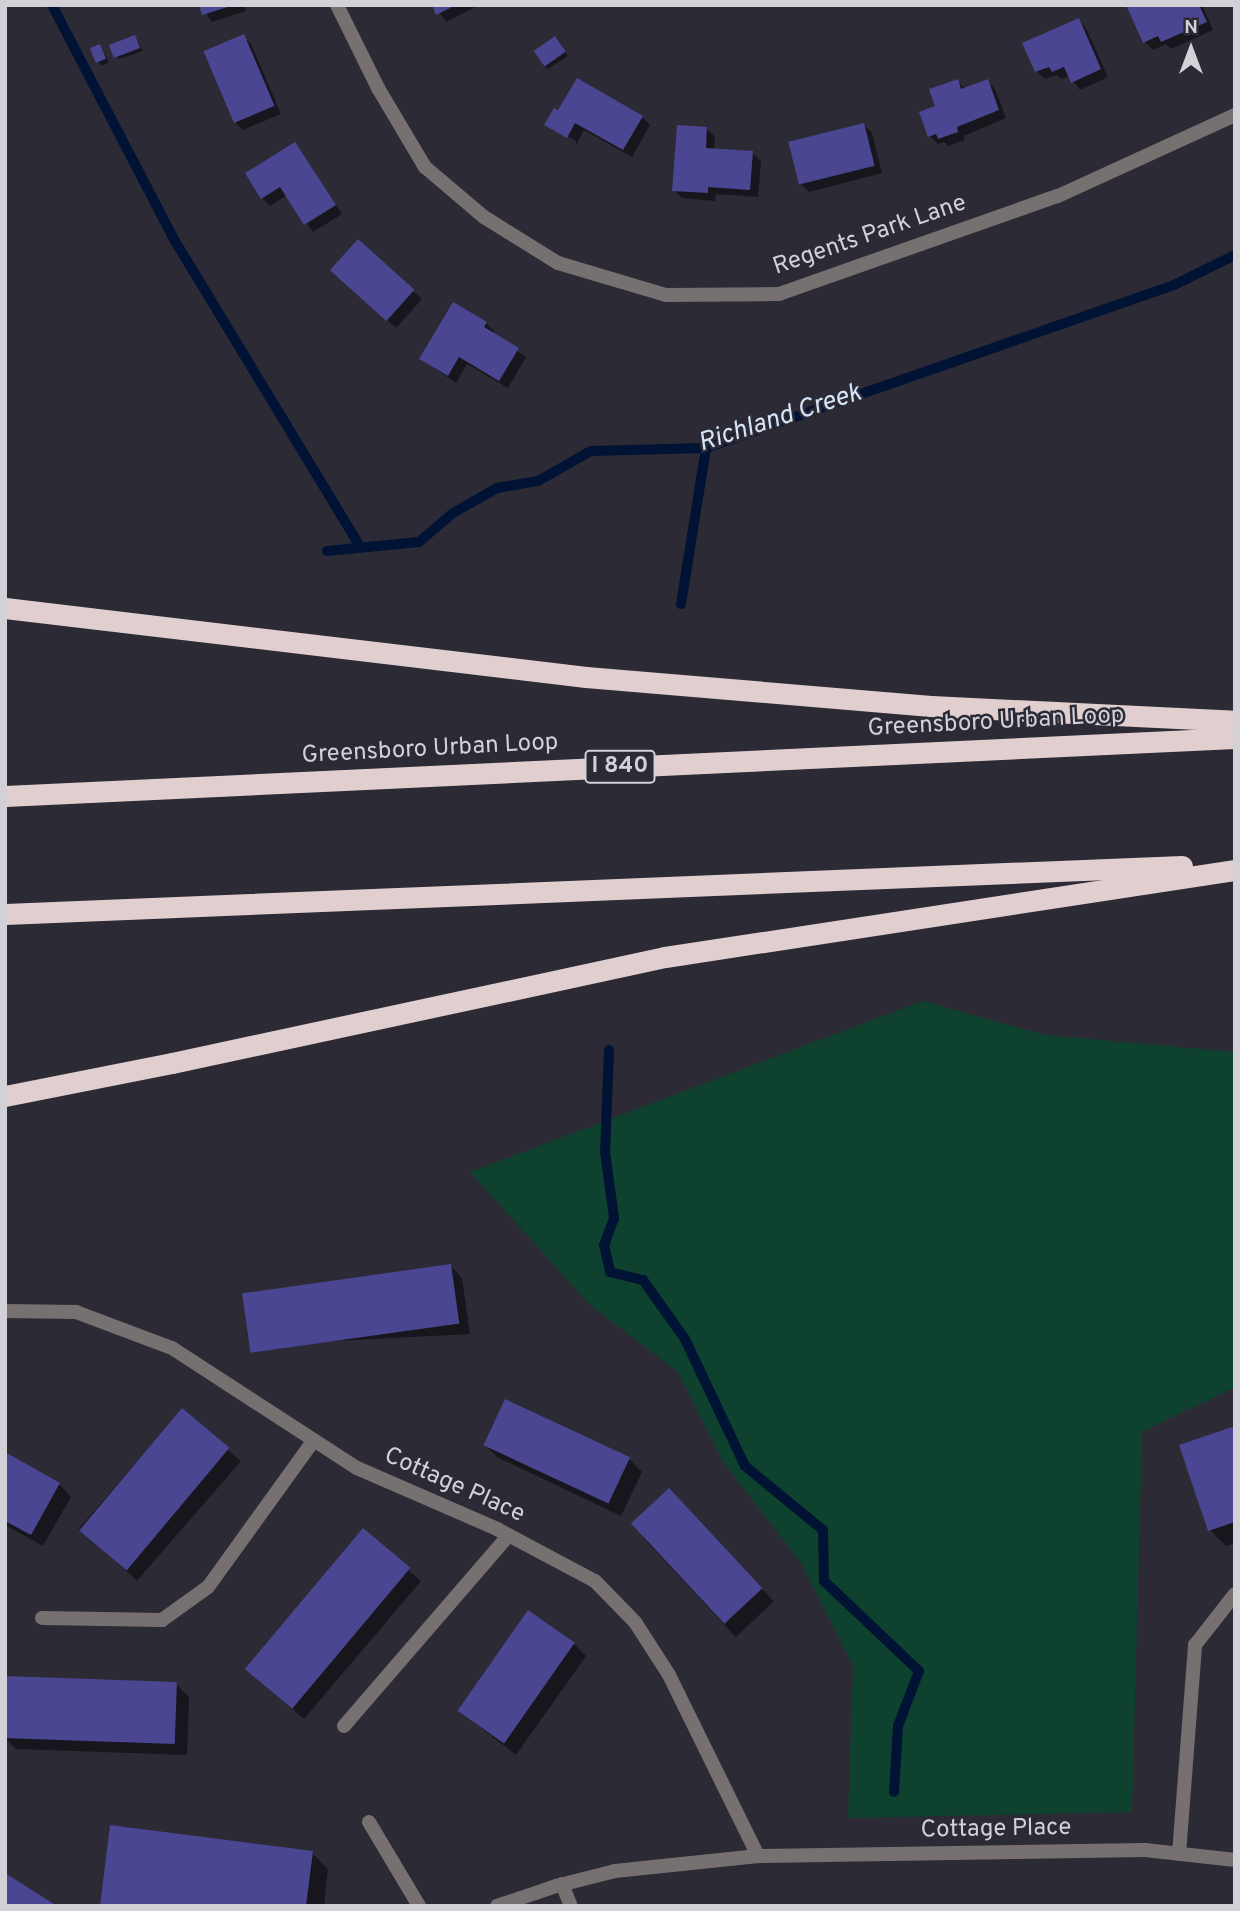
<!DOCTYPE html>
<style>
body{margin:0}
#map{position:relative;width:1240px;height:1911px;overflow:hidden;background:#2c2a35;font-family:Overpass,sans-serif}
div>[style]{position:absolute}
.green>*{inset:0;background:#0e422e}
.shadow>*{inset:0;background:#0007;transform-origin:0 0}
.stream>*{height:10px;margin:-5px;padding:0 5px;transform-origin:5px;border-radius:5px;background:#001334}
.building>*{inset:0;background:#4a4691;transform-origin:0 0}
.lane>*{height:14px;margin:-7px;padding:0 7px;transform-origin:7px;border-radius:7px;background:#777070}
.street>*{height:14px;margin:-7px;padding:0 7px;transform-origin:7px;border-radius:7px;background:#777070}
.highway>*{height:21px;margin:-10.5px;padding:0 10.5px;transform-origin:10.5px;border-radius:10.5px;background:#e1cfcf}
span{translate:-50% -50%;white-space:nowrap;text-align:center;line-height:1.15;-webkit-text-stroke:5px #2c2a35;paint-order:stroke}
.shield-label span{padding:2px 5px;background:#2c2a35;border:2px solid;border-radius:5px;-webkit-text-stroke-width:0}
.shield-label{font-size:23px;color:#d2d1d8;font-weight:700}
.street-label{font-size:24px;color:#d2d1d8}
.water-label{font-size:26px;color:#d7e5f8;font-style:italic}
.frame{position:absolute;inset:0;border:7px solid #d2d1d8;pointer-events:none}
.north{position:absolute;left:1156px;top:14px;width:70px;height:70px;-webkit-text-stroke:5px #2c2a35;paint-order:stroke;rotate:0deg;font-size:19px;font-weight:700;line-height:28px;text-align:center;color:#d2d1d8}
.north::after{content:'';display:block;margin:auto;width:24px;height:32px;background:#d2d1d8;clip-path:polygon(50% 0,100% 100%,50% 72%,0 100%)}
</style>
<div id="map">
<div class="green">
<i style="clip-path:polygon(923px 1001px,1045px 1035px,1235px 1052px,1235px 1387px,1142px 1432px,1132px 1812px,848px 1818px,853px 1666px,801px 1563px,724px 1463px,678px 1372px,590px 1305px,470px 1172px)"></i>
</div>
<div class="shadow">
<i style="clip-path:polygon(201px 5px,245px 5px,246px 11px,212px 22px)"></i>
<i style="clip-path:polygon(434px 5px,479px 5px,446px 22px)"></i>
<i style="clip-path:polygon(1128px 5px,1202px 5px,1213px 30px,1171px 49px,1166px 44px,1153px 50px,1145px 42px)"></i>
<i style="clip-path:polygon(1078px 20px,1086px 28px,1108px 77px,1080px 90px,1070px 76px,1061px 79px,1057px 75px,1045px 79px,1037px 71px,1025px 43px)"></i>
<i style="clip-path:polygon(243px 36px,251px 44px,281px 114px,243px 130px,235px 122px)"></i>
<i style="clip-path:polygon(135px 37px,143px 51px,119px 59px,115px 56px)"></i>
<i style="clip-path:polygon(559px 41px,568px 56px,548px 69px,544px 66px)"></i>
<i style="clip-path:polygon(100px 46px,109px 62px,101px 66px,98px 62px)"></i>
<i style="clip-path:polygon(957px 81px,965px 89px,987px 81px,995px 89px,1006px 118px,964px 136px,965px 140px,948px 146px,944px 142px,938px 144px,930px 136px,921px 113px,937px 107px)"></i>
<i style="clip-path:polygon(642px 117px,650px 125px,632px 157px,584px 130px,576px 145px,576px 141px,553px 128px,553px 131px,546px 124px)"></i>
<i style="clip-path:polygon(864px 125px,872px 133px,882px 173px,809px 192px,801px 184px)"></i>
<i style="clip-path:polygon(707px 129px,715px 137px,714px 151px,752px 153px,761px 161px,758px 197px,716px 194px,715px 201px,682px 198px,674px 190px)"></i>
<i style="clip-path:polygon(295px 144px,342px 214px,313px 232px,287px 195px,270px 206px,262px 198px)"></i>
<i style="clip-path:polygon(358px 241px,422px 299px,396px 328px,340px 278px)"></i>
<i style="clip-path:polygon(486px 323px,494px 331px,492px 334px,526px 357px,508px 388px,467px 364px,456px 383px,421px 359px)"></i>
<i style="clip-path:polygon(450px 1265px,462px 1278px,470px 1334px,258px 1345px,246px 1333px)"></i>
<i style="clip-path:polygon(506px 1401px,629px 1459px,642px 1472px,621px 1516px,497px 1457px,485px 1445px)"></i>
<i style="left:182px;top:1410px;width:78px;height:158px;rotate:41deg"></i>
<i style="clip-path:polygon(1235px 1427px,1235px 1543px,1226px 1546px,1210px 1530px)"></i>
<i style="clip-path:polygon(5px 1454px,59px 1484px,71px 1497px,43px 1546px,5px 1525px)"></i>
<i style="left:681px;top:1502px;width:136px;height:52px;rotate:47deg"></i>
<i style="clip-path:polygon(363px 1531px,421px 1581px,304px 1719px,258px 1680px)"></i>
<i style="clip-path:polygon(574px 1644px,586px 1656px,516px 1755px,459px 1711px)"></i>
<i style="clip-path:polygon(176px 1684px,189px 1697px,187px 1755px,16px 1749px,5px 1738px,5px 1697px)"></i>
<i style="clip-path:polygon(312px 1853px,328px 1869px,324px 1906px,101px 1906px)"></i>
</div>
<div class="stream">
<i style="left:52px;top:5px;width:260px;rotate:62.5deg"></i>
<i style="left:172px;top:236px;width:361px;rotate:58.8deg"></i>
<i style="left:327px;top:551px;width:92px;rotate:-5.6deg"></i>
<i style="left:419px;top:542px;width:45px;rotate:-40.5deg"></i>
<i style="left:453px;top:513px;width:51px;rotate:-29.6deg"></i>
<i style="left:497px;top:488px;width:42px;rotate:-9.7deg"></i>
<i style="left:538px;top:481px;width:61px;rotate:-29.5deg"></i>
<i style="left:591px;top:451px;width:115px;rotate:-1.5deg"></i>
<i style="left:706px;top:448px;width:496px;rotate:-19.2deg"></i>
<i style="left:1174px;top:285px;width:68px;rotate:-26.2deg"></i>
<i style="left:681px;top:604px;width:158px;rotate:-80.9deg"></i>
<i style="left:609px;top:1050px;width:102px;rotate:92.2deg"></i>
<i style="left:605px;top:1152px;width:67px;rotate:82.2deg"></i>
<i style="left:614px;top:1218px;width:29px;rotate:110deg"></i>
<i style="left:604px;top:1245px;width:28px;rotate:77deg"></i>
<i style="left:610px;top:1272px;width:34px;rotate:14deg"></i>
<i style="left:643px;top:1280px;width:72px;rotate:54.6deg"></i>
<i style="left:685px;top:1339px;width:140px;rotate:64.7deg"></i>
<i style="left:745px;top:1466px;width:101px;rotate:39.4deg"></i>
<i style="left:823px;top:1530px;width:51px;rotate:88.9deg"></i>
<i style="left:824px;top:1581px;width:131px;rotate:43.5deg"></i>
<i style="left:919px;top:1671px;width:59px;rotate:110.9deg"></i>
<i style="left:898px;top:1726px;width:66px;rotate:93.5deg"></i>
</div>
<div class="building">
<i style="clip-path:polygon(199px 5px,231px 5px,231px 6px,202px 15px)"></i>
<i style="clip-path:polygon(432px 5px,456px 5px,436px 15px)"></i>
<i style="clip-path:polygon(1126px 5px,1199px 5px,1207px 22px,1161px 42px,1158px 36px,1143px 43px)"></i>
<i style="clip-path:polygon(1079px 18px,1101px 69px,1071px 83px,1064px 67px,1052px 72px,1049px 67px,1035px 72px,1022px 43px)"></i>
<i style="left:244px;top:34px;width:78px;height:44px;rotate:67deg"></i>
<i style="left:135px;top:35px;width:14px;height:28px;rotate:69deg"></i>
<i style="left:555px;top:36px;width:19px;height:26px;rotate:55deg"></i>
<i style="left:100px;top:44px;width:16px;height:11px;rotate:68deg"></i>
<i style="clip-path:polygon(577px 78px,643px 116px,623px 150px,575px 123px,567px 138px,544px 125px,554px 108px,558px 110px)"></i>
<i style="clip-path:polygon(958px 79px,961px 89px,988px 79px,999px 110px,957px 127px,958px 132px,938px 139px,936px 134px,928px 137px,919px 112px,935px 106px,929px 89px)"></i>
<i style="left:864px;top:123px;width:44px;height:78px;rotate:76deg"></i>
<i style="clip-path:polygon(677px 125px,707px 127px,706px 148px,753px 151px,750px 190px,708px 187px,708px 193px,672px 191px)"></i>
<i style="clip-path:polygon(295px 142px,336px 205px,304px 225px,280px 187px,261px 199px,245px 173px)"></i>
<i style="left:358px;top:239px;width:76px;height:42px;rotate:42deg"></i>
<i style="clip-path:polygon(453px 302px,487px 322px,484px 327px,519px 348px,499px 381px,459px 357px,448px 376px,419px 359px)"></i>
<i style="left:451px;top:1264px;width:60px;height:211px;rotate:82deg"></i>
<i style="left:505px;top:1399px;width:138px;height:51px;rotate:25deg"></i>
<i style="left:182px;top:1408px;width:62px;height:160px;rotate:40deg"></i>
<i style="clip-path:polygon(1235px 1426px,1235px 1522px,1208px 1531px,1179px 1445px)"></i>
<i style="clip-path:polygon(5px 1452px,60px 1483px,31px 1535px,5px 1521px)"></i>
<i style="left:669px;top:1488px;width:137px;height:52px;rotate:47deg"></i>
<i style="left:363px;top:1528px;width:62px;height:184px;rotate:40deg"></i>
<i style="left:528px;top:1610px;width:57px;height:123px;rotate:35deg"></i>
<i style="left:5px;top:1676px;width:172px;height:62px;rotate:2deg"></i>
<i style="clip-path:polygon(110px 1825px,313px 1851px,306px 1906px,100px 1906px)"></i>
<i style="clip-path:polygon(5px 1873px,57px 1906px,5px 1906px)"></i>
</div>
<div class="lane">
<i style="left:5px;top:1311px;width:71px;rotate:0.8deg"></i>
<i style="left:76px;top:1312px;width:103px;rotate:20.6deg"></i>
<i style="left:172px;top:1348px;width:221px;rotate:33deg"></i>
<i style="left:357px;top:1468px;width:153px;rotate:23.5deg"></i>
<i style="left:497px;top:1529px;width:111px;rotate:28deg"></i>
<i style="left:595px;top:1581px;width:57px;rotate:45.7deg"></i>
<i style="left:635px;top:1622px;width:63px;rotate:57.3deg"></i>
<i style="left:669px;top:1675px;width:202px;rotate:63.8deg"></i>
<i style="left:42px;top:1618px;width:120px;rotate:1deg"></i>
<i style="left:162px;top:1620px;width:57px;rotate:-35.7deg"></i>
<i style="left:208px;top:1587px;width:181px;rotate:-54.2deg"></i>
<i style="left:344px;top:1726px;width:252px;rotate:-49.2deg"></i>
<i style="left:369px;top:1822px;width:98px;rotate:59.2deg"></i>
<i style="left:1179px;top:1854px;width:210px;rotate:-85.6deg"></i>
<i style="left:1195px;top:1645px;width:65px;rotate:-51.9deg"></i>
<i style="left:562px;top:1884px;width:24px;rotate:68deg"></i>
</div>
<div class="street">
<i style="left:337px;top:5px;width:93px;rotate:63.7deg"></i>
<i style="left:378px;top:88px;width:92px;rotate:59.3deg"></i>
<i style="left:425px;top:167px;width:77px;rotate:40.3deg"></i>
<i style="left:484px;top:217px;width:87px;rotate:31.9deg"></i>
<i style="left:558px;top:263px;width:113px;rotate:16.5deg"></i>
<i style="left:666px;top:295px;width:113px;rotate:-0.5deg"></i>
<i style="left:779px;top:294px;width:296px;rotate:-19.4deg"></i>
<i style="left:1058px;top:196px;width:195px;rotate:-24.6deg"></i>
<i style="left:497px;top:1906px;width:62px;rotate:-18.7deg"></i>
<i style="left:556px;top:1886px;width:61px;rotate:-14.3deg"></i>
<i style="left:615px;top:1871px;width:144px;rotate:-6deg"></i>
<i style="left:758px;top:1856px;width:387px;rotate:-0.9deg"></i>
<i style="left:1145px;top:1850px;width:91px;rotate:6.3deg"></i>
</div>
<div class="highway">
<i style="left:5px;top:608px;width:585px;rotate:6.77deg"></i>
<i style="left:586px;top:677px;width:346px;rotate:4.8deg"></i>
<i style="left:931px;top:706px;width:304px;rotate:2.8deg"></i>
<i style="left:5px;top:796px;width:1231px;rotate:-2.7deg"></i>
<i style="left:5px;top:914px;width:1178px;rotate:-2.34deg"></i>
<i style="left:5px;top:1096px;width:170px;rotate:-11.2deg"></i>
<i style="left:172px;top:1063px;width:504px;rotate:-12.13deg"></i>
<i style="left:665px;top:957px;width:577px;rotate:-8.68deg"></i>
</div>
<div class="shield-label">
<span style="left:620px;top:767px">I 840</span>
</div>
<div class="street-label">
<span style="left:870px;top:236px;rotate:-19deg">Regents Park Lane</span>
<span style="left:996px;top:723px;rotate:-3deg">Greensboro Urban Loop</span>
<span style="left:430px;top:750px;rotate:-3deg">Greensboro Urban Loop</span>
<span style="left:454px;top:1486px;rotate:24deg">Cottage Place</span>
<span style="left:996px;top:1830px;rotate:-1deg">Cottage Place</span>
</div>
<div class="water-label">
<span style="left:780px;top:419px;rotate:-18deg">Richland Creek</span>
</div>
<div class="frame"></div>
<div class="north">N</div>
</div>
